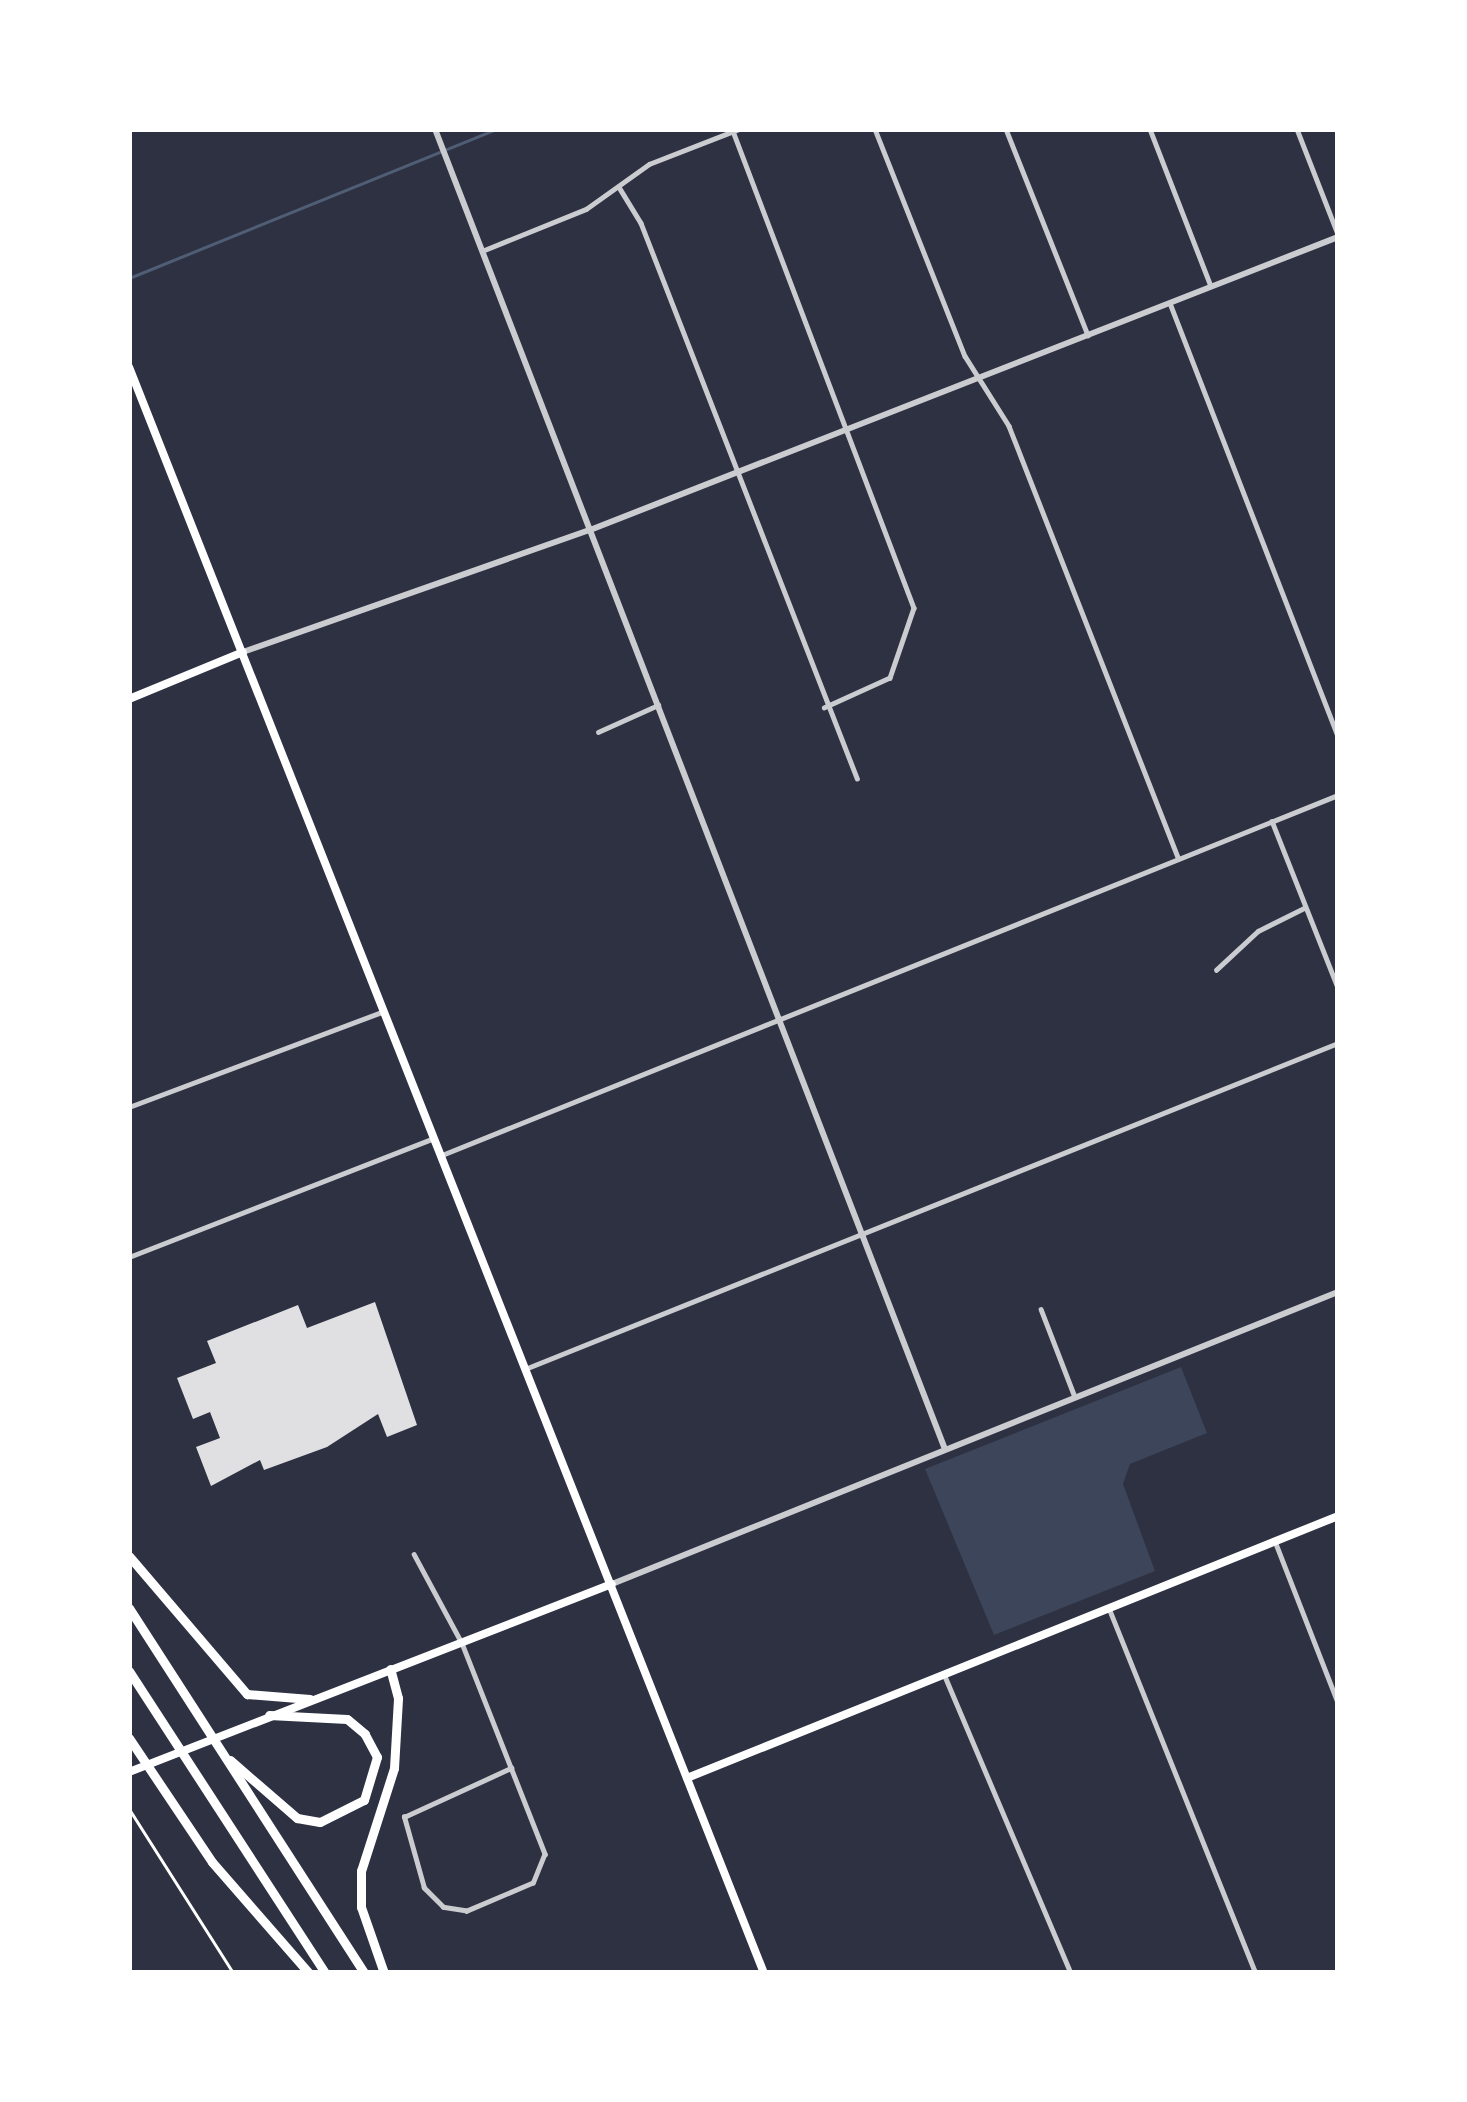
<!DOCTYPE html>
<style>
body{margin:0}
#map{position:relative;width:1467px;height:2102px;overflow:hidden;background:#2d3142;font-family:Figtree,sans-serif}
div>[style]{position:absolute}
.green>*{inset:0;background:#3c4559}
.stream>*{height:3px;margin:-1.5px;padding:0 1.5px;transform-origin:1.5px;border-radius:1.5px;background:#4f5d75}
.building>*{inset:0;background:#e0e0e3}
.path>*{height:3px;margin:-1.5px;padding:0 1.5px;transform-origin:1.5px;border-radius:1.5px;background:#fff}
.minor>*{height:4.5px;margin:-2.25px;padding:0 2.25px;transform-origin:2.25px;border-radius:2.25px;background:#caccd0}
.tertiary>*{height:6px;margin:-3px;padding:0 3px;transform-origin:3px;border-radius:3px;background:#caccd0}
.secondary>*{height:8px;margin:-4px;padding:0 4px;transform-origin:4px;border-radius:4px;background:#fff}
.primary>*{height:8px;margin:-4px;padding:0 4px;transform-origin:4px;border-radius:4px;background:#fff}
.motorway>*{height:9px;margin:-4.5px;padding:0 4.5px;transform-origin:4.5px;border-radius:4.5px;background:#fff}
span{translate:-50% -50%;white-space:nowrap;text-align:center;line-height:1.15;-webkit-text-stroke:9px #fff;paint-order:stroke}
.frame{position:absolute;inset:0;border:132px solid #fff;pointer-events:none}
</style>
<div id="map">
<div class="green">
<i style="clip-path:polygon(1181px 1367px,1207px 1433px,1130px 1464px,1123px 1484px,1155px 1571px,994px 1635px,925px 1469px)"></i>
</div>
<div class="stream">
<i style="left:129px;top:278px;width:396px;rotate:-22.1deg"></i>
</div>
<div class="building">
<i style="clip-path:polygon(375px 1302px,417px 1425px,387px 1437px,378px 1414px,327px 1447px,264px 1470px,260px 1460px,211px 1486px,196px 1447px,220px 1438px,210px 1412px,193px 1419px,177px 1378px,216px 1363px,207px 1341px,298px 1305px,307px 1328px)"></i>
</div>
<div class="path">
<i style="left:129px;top:1809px;width:194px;rotate:57.6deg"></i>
</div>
<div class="minor">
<i style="left:875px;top:129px;width:244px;rotate:68.4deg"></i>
<i style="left:965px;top:356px;width:83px;rotate:57.8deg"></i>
<i style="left:1009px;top:426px;width:463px;rotate:68.6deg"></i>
<i style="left:1006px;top:129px;width:222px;rotate:68.3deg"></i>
<i style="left:1150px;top:129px;width:168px;rotate:68.8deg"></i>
<i style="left:1297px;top:129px;width:113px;rotate:68.7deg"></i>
<i style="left:733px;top:131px;width:510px;rotate:69.22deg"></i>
<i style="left:914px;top:608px;width:74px;rotate:108.9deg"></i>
<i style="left:890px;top:678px;width:72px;rotate:155.6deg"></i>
<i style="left:619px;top:187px;width:42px;rotate:58.6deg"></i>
<i style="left:641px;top:223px;width:596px;rotate:68.73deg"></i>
<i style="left:482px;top:251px;width:112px;rotate:-22deg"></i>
<i style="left:586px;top:209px;width:77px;rotate:-35.5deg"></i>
<i style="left:649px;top:164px;width:97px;rotate:-21.3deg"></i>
<i style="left:1170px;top:303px;width:464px;rotate:68.8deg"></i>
<i style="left:598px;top:732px;width:66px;rotate:-24.2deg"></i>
<i style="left:1272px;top:821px;width:180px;rotate:68.4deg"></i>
<i style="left:1216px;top:970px;width:57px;rotate:-42.9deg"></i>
<i style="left:1258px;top:931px;width:51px;rotate:-26.6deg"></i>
<i style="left:129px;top:1107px;width:270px;rotate:-20.6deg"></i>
<i style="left:442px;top:1155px;width:966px;rotate:-21.89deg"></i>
<i style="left:129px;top:1257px;width:324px;rotate:-21.3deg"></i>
<i style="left:1041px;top:1309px;width:94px;rotate:68.9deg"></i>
<i style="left:525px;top:1369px;width:876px;rotate:-21.85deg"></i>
<i style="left:1275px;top:1541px;width:174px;rotate:68.7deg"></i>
<i style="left:414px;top:1554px;width:101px;rotate:61.7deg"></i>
<i style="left:462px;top:1643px;width:227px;rotate:68.5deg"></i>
<i style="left:545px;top:1854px;width:31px;rotate:112deg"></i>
<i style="left:533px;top:1883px;width:72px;rotate:157deg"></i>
<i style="left:467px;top:1911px;width:24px;rotate:-171deg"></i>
<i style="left:443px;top:1907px;width:27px;rotate:-135deg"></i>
<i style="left:424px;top:1888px;width:74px;rotate:-105.7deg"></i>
<i style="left:404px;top:1817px;width:118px;rotate:-24.6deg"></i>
<i style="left:1109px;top:1608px;width:393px;rotate:68.1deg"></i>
<i style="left:944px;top:1674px;width:325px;rotate:67deg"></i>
</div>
<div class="tertiary">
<i style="left:435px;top:129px;width:1415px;rotate:68.88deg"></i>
<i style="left:243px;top:652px;width:368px;rotate:-19.4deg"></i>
<i style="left:590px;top:530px;width:803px;rotate:-21.39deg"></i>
<i style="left:612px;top:1584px;width:783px;rotate:-21.91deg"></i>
</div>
<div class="secondary">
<i style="left:129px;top:699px;width:123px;rotate:-22.4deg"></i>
</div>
<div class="primary">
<i style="left:129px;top:367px;width:1727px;rotate:68.43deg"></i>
<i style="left:129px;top:1772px;width:518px;rotate:-21.27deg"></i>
<i style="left:687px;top:1778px;width:702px;rotate:-21.92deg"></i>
</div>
<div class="motorway">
<i style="left:129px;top:1556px;width:182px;rotate:49.5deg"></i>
<i style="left:247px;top:1694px;width:63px;rotate:4.5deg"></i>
<i style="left:129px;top:1608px;width:434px;rotate:57.2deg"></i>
<i style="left:129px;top:1671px;width:360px;rotate:57deg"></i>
<i style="left:129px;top:1738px;width:149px;rotate:56.2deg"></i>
<i style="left:212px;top:1862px;width:147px;rotate:48.9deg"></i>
<i style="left:230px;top:1760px;width:89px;rotate:40.9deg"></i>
<i style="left:297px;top:1818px;width:23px;rotate:10deg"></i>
<i style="left:320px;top:1822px;width:49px;rotate:-26.6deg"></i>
<i style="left:364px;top:1800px;width:45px;rotate:-73.2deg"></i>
<i style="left:377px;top:1757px;width:26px;rotate:-118deg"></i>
<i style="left:365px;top:1734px;width:23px;rotate:-140deg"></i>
<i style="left:347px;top:1719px;width:78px;rotate:-177.1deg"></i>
<i style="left:384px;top:1973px;width:70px;rotate:-109.2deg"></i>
<i style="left:361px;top:1907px;width:36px;rotate:-90deg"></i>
<i style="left:361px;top:1871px;width:108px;rotate:-72.2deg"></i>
<i style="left:394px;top:1768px;width:70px;rotate:-86.7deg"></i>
<i style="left:398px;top:1698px;width:30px;rotate:-105deg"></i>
</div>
<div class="frame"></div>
</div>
